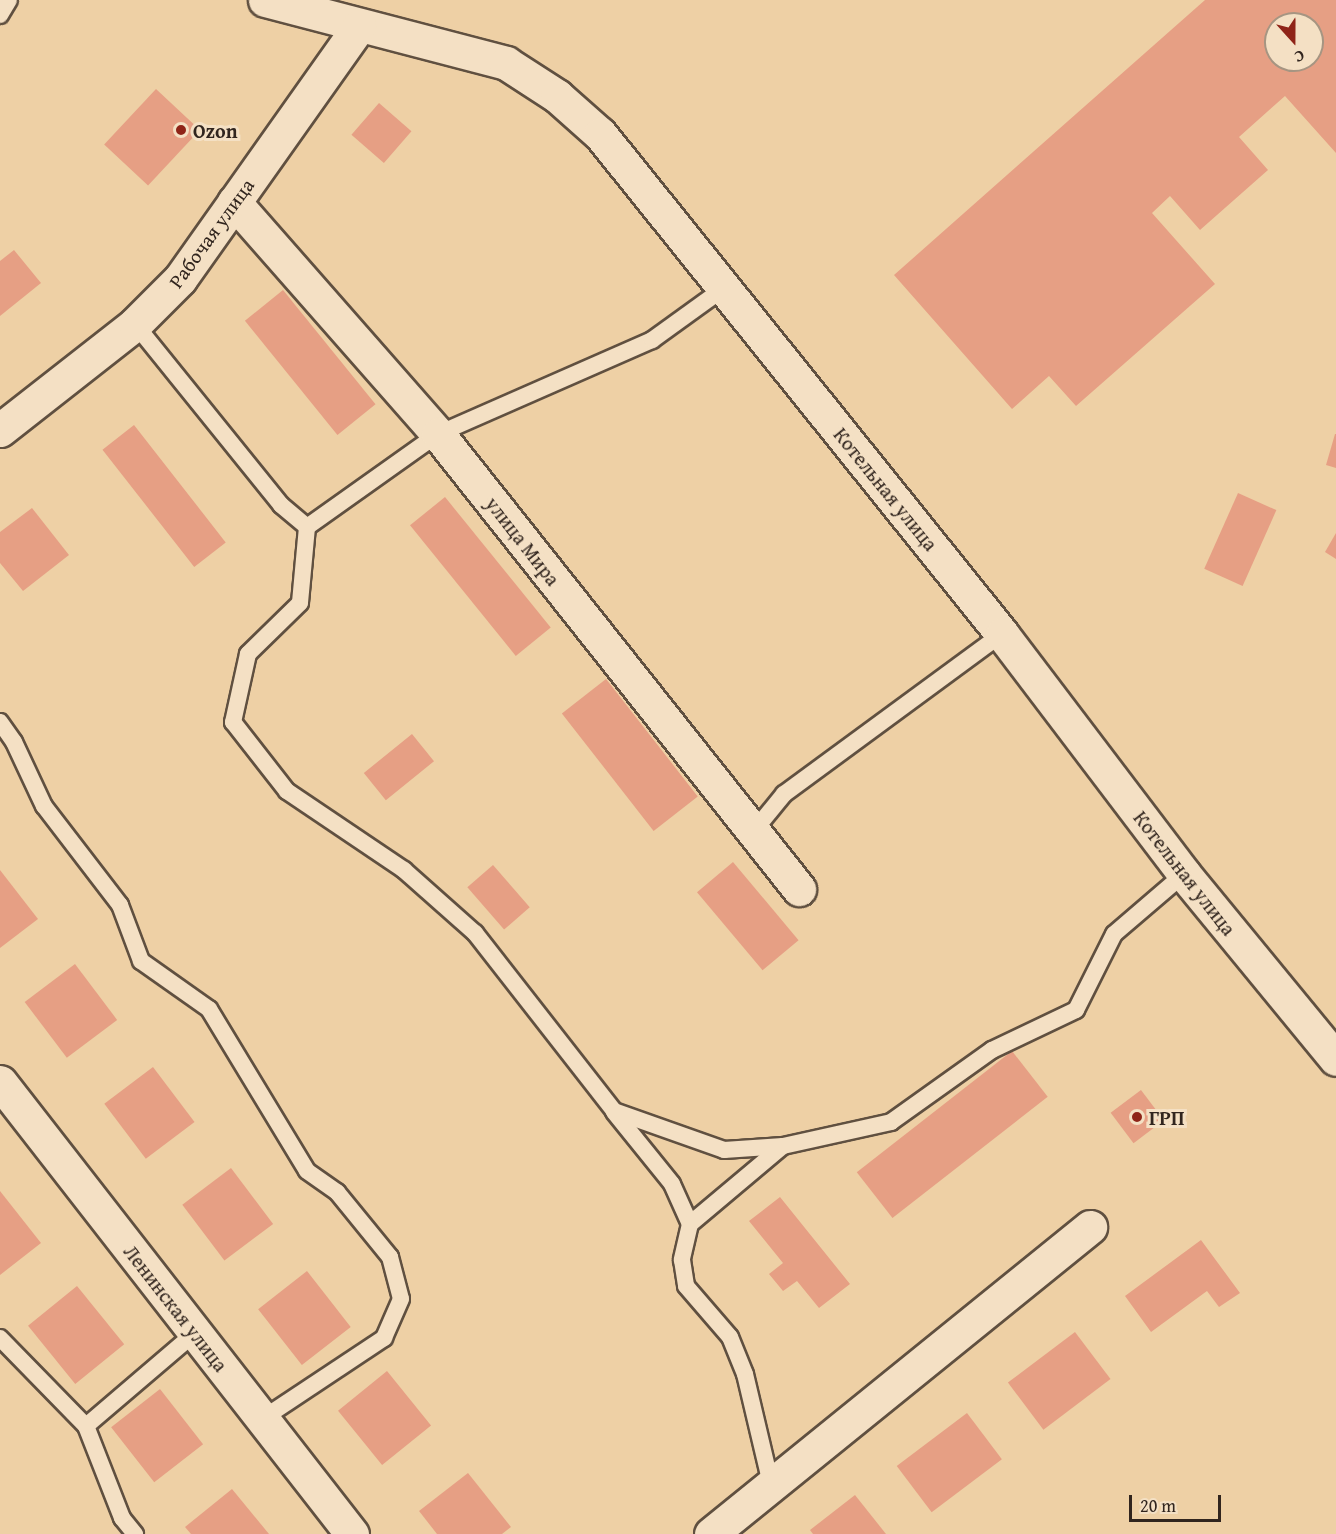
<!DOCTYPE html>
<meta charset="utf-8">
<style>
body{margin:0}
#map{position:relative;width:1336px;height:1534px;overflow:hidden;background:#eed0a5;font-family:"Gentium Book Plus",serif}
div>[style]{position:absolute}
.building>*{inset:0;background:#e69f84;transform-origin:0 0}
.roads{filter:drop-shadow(2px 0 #605040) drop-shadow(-2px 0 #605040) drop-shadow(0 2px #605040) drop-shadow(0 -2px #605040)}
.service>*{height:16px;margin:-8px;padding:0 8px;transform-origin:8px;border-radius:8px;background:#f4e0c4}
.minor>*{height:33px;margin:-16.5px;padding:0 16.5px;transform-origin:16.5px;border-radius:16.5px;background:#f4e0c4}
.dots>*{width:16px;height:16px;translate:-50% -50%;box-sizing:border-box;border:3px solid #f4e0c4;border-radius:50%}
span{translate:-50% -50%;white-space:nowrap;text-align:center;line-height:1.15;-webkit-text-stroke:6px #f4e0c4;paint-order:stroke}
.poi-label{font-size:20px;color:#31251e;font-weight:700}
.left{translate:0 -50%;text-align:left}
.street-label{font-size:20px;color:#31251e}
.north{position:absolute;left:1264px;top:12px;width:60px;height:60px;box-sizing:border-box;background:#f4e0c4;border:2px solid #a69582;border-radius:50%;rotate:159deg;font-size:16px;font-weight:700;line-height:24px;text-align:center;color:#31251e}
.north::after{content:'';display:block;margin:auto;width:21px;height:27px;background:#8f2418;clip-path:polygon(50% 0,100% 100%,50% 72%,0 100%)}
.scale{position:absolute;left:1129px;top:1495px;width:92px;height:27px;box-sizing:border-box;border:3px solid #31251e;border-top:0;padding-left:8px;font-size:18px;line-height:21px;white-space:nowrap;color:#31251e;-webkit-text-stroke:4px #f4e0c4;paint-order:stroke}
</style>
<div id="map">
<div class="building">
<i style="clip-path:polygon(evenodd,1205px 0,1336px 0,1336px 153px,1285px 96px,1239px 137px,1268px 170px,1200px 230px,1170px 196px,1152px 213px,1215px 284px,1076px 406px,1049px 376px,1012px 409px,894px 275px,1205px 0,1276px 24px,1312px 24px,1312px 60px,1276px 60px,1276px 24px)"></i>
<i style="left:156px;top:89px;width:60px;height:76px;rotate:43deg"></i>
<i style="left:379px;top:103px;width:43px;height:42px;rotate:41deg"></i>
<i style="clip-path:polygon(14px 250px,41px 283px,0 316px,0 261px)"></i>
<i style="left:283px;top:290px;width:147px;height:49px;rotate:51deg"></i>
<i style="left:134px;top:425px;width:149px;height:40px;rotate:52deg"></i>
<i style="clip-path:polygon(1335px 434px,1336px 434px,1336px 468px,1326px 465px)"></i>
<i style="left:1238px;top:493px;width:42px;height:83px;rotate:24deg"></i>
<i style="left:445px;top:497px;width:168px;height:45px;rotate:51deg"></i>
<i style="clip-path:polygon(32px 508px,69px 555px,23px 591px,0 563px,0 532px)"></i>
<i style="clip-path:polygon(1336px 533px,1336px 559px,1325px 552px)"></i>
<i style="left:606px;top:679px;width:149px;height:56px;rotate:52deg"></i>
<i style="left:412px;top:734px;width:35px;height:62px;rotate:51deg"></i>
<i style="left:733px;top:862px;width:102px;height:47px;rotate:50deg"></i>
<i style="left:493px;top:865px;width:56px;height:34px;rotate:49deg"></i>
<i style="clip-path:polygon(0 870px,38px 919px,0 948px)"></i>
<i style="left:75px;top:964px;width:70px;height:63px;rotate:53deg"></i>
<i style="left:1012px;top:1051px;width:58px;height:197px;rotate:52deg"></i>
<i style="left:153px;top:1067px;width:69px;height:61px;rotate:53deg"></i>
<i style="left:1141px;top:1090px;width:38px;height:38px;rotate:53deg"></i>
<i style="left:231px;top:1168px;width:70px;height:61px;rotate:53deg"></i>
<i style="clip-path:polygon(0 1191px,41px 1243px,0 1275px)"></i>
<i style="clip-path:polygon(780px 1197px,850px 1284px,819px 1308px,797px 1281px,783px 1291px,769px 1274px,783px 1263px,749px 1221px)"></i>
<i style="clip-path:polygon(1201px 1240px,1240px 1293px,1219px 1307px,1207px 1291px,1151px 1332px,1125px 1296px)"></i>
<i style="left:307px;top:1271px;width:71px;height:62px;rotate:52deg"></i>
<i style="left:77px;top:1286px;width:75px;height:63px;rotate:51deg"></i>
<i style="left:1075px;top:1332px;width:59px;height:84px;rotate:53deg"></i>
<i style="left:387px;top:1371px;width:70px;height:63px;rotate:51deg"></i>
<i style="left:160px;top:1389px;width:70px;height:62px;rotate:52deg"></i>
<i style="left:967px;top:1413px;width:58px;height:88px;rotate:53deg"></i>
<i style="clip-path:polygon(468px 1473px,511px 1527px,502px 1534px,437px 1534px,419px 1511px)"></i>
<i style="clip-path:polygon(232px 1489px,269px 1534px,191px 1534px,185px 1527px)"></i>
<i style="clip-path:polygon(855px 1495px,886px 1534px,813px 1534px,810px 1530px)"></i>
</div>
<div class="roads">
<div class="service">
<i style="left:0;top:15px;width:17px;rotate:-59deg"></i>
<i style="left:135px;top:324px;width:233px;rotate:51.1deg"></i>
<i style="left:281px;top:505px;width:34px;rotate:40deg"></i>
<i style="left:307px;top:527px;width:161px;rotate:-35.4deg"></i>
<i style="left:438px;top:434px;width:234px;rotate:-23.7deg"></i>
<i style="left:652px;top:340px;width:89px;rotate:-35.8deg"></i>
<i style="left:307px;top:527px;width:76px;rotate:95.3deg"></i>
<i style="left:300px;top:603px;width:73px;rotate:135.6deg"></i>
<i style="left:248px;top:654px;width:70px;rotate:102.4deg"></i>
<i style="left:233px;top:722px;width:88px;rotate:52deg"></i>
<i style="left:287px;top:791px;width:141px;rotate:34deg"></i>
<i style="left:404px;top:870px;width:95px;rotate:41.6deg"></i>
<i style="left:475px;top:933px;width:226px;rotate:52deg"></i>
<i style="left:614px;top:1111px;width:117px;rotate:19.5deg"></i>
<i style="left:724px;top:1150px;width:59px;rotate:-3.9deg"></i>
<i style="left:783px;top:1146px;width:111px;rotate:-12.5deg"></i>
<i style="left:891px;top:1122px;width:124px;rotate:-35.5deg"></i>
<i style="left:992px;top:1050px;width:93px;rotate:-25.5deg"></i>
<i style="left:1076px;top:1010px;width:85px;rotate:-63.4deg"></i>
<i style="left:1114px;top:934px;width:92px;rotate:-40.6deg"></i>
<i style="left:0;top:722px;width:24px;rotate:55deg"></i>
<i style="left:14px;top:742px;width:71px;rotate:64.9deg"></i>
<i style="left:44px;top:806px;width:125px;rotate:52.5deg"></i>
<i style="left:120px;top:905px;width:60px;rotate:69.4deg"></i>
<i style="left:141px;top:961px;width:83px;rotate:35.2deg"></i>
<i style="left:209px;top:1009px;width:189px;rotate:58.8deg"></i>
<i style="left:307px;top:1171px;width:37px;rotate:35deg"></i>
<i style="left:337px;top:1192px;width:84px;rotate:50.8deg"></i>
<i style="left:390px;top:1257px;width:43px;rotate:75.3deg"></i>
<i style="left:401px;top:1299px;width:43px;rotate:113.6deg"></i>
<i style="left:384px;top:1338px;width:146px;rotate:146.4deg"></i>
<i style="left:753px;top:832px;width:49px;rotate:-50.8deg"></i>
<i style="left:784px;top:794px;width:270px;rotate:-36.3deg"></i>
<i style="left:614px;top:1112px;width:92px;rotate:51.1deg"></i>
<i style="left:672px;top:1184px;width:44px;rotate:65.8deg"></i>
<i style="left:690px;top:1224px;width:37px;rotate:103deg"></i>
<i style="left:682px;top:1260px;width:26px;rotate:81deg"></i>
<i style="left:686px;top:1286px;width:67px;rotate:49.2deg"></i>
<i style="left:730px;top:1337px;width:40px;rotate:68deg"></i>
<i style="left:745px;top:1374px;width:113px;rotate:76.7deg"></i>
<i style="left:690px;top:1224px;width:121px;rotate:-40deg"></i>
<i style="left:0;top:1338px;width:123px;rotate:45.7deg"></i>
<i style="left:86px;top:1426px;width:143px;rotate:-40.5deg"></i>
<i style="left:86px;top:1426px;width:99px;rotate:68.6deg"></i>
<i style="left:122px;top:1518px;width:21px;rotate:51deg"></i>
</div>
<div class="minor">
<i style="left:265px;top:0;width:249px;rotate:14.6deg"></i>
<i style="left:506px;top:63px;width:61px;rotate:32.9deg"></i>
<i style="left:557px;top:96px;width:57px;rotate:41.5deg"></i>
<i style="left:600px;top:134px;width:642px;rotate:51.2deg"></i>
<i style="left:1002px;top:634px;width:301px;rotate:52.8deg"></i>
<i style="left:1184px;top:874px;width:239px;rotate:50.6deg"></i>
<i style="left:234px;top:202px;width:309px;rotate:48.7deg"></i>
<i style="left:438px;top:434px;width:581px;rotate:51.57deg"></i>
<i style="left:0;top:430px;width:172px;rotate:-38.1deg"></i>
<i style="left:135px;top:324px;width:64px;rotate:-45deg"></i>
<i style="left:180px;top:279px;width:310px;rotate:-54.7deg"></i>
<i style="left:0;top:1082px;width:573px;rotate:52.09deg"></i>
<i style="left:711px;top:1534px;width:488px;rotate:-39deg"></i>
</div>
</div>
<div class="dots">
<i style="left:181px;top:130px;background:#8f2418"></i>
<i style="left:1137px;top:1117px;background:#8f2418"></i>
</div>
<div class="poi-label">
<span class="left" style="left:193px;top:130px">Ozon</span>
<span class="left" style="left:1149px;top:1117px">ГРП</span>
</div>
<div class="street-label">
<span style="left:211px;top:233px;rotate:-54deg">Рабочая улица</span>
<span style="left:886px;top:489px;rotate:51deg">Котельная улица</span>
<span style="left:523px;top:541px;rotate:52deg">улица Мира</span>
<span style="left:1185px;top:873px;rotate:52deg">Котельная улица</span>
<span style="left:176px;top:1308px;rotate:52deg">Ленинская улица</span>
</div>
<div class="north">С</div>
<div class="scale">20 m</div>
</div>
